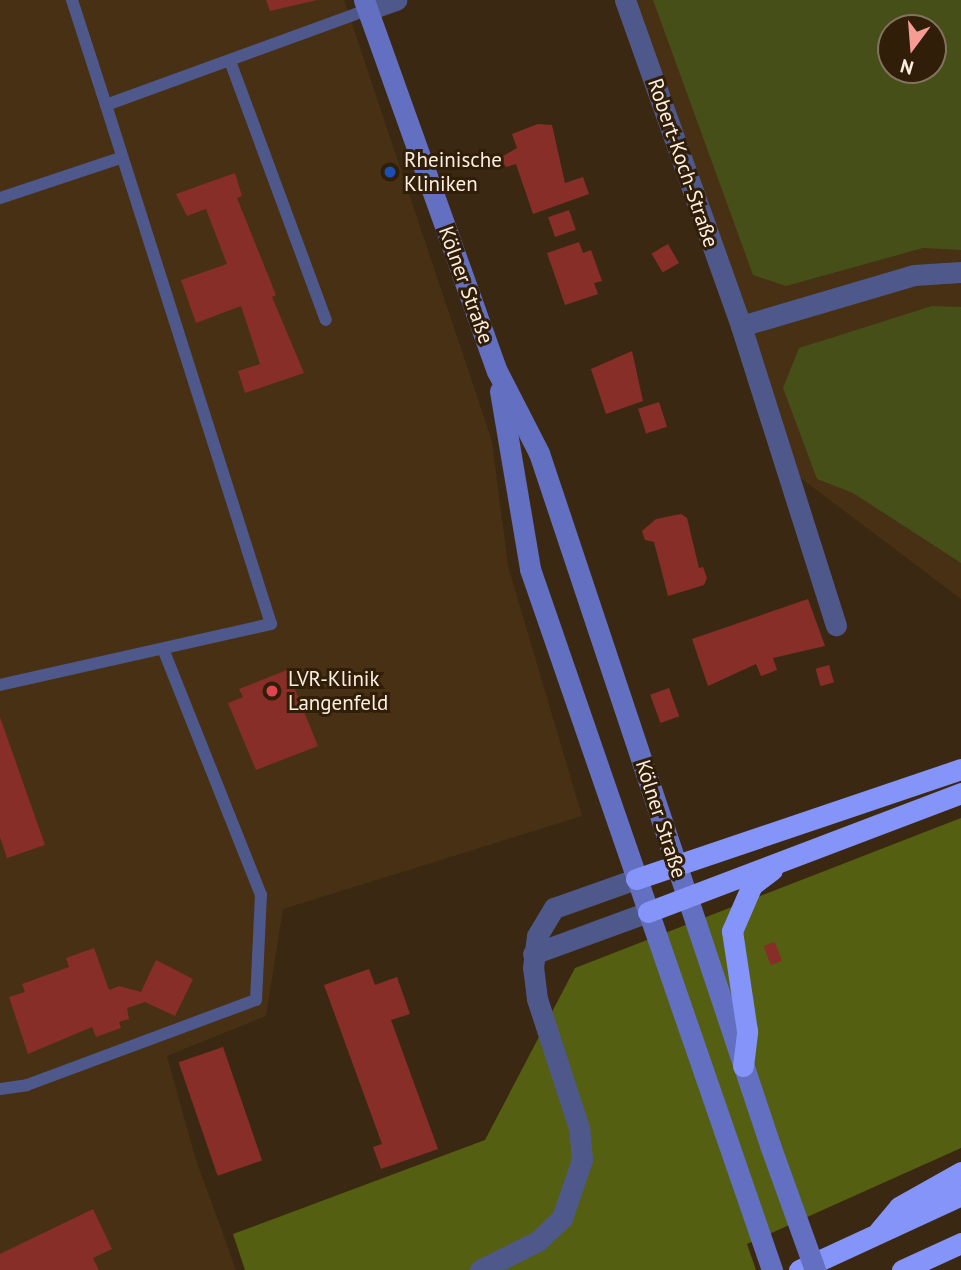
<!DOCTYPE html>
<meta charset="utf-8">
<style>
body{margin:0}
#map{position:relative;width:961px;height:1270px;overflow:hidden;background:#3b2812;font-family:"PT Sans",sans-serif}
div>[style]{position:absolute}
.built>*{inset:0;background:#473013}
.green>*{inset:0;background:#464f17}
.forest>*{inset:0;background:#545f11}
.building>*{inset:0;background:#882e29;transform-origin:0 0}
.lane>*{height:12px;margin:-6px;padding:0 6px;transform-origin:6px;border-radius:6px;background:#4f588b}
.street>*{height:21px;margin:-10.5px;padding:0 10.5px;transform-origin:10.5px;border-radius:10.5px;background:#4f588b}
.secondary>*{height:21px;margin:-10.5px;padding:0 10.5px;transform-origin:10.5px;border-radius:10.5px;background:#636fc0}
.highway>*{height:21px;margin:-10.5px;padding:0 10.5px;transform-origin:10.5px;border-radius:10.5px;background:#8494f8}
.secondary-bridge>*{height:21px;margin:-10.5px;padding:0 10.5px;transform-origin:10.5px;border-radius:10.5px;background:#636fc0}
.dots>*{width:19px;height:19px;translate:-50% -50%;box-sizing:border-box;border:4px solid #301e08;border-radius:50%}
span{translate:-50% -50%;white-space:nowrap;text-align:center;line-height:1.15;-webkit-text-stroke:6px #301e08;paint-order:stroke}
.poi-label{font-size:21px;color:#fcefe2}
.left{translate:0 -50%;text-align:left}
.street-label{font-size:21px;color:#fcefe2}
.north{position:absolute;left:877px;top:14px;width:70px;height:70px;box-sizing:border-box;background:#301e08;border:2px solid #82725f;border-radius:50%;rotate:196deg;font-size:19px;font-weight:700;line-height:28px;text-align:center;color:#fcefe2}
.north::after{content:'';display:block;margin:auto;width:24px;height:32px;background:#f59c95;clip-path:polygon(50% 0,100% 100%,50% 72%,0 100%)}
</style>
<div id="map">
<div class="built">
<i style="clip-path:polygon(0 0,344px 0,492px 441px,508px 566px,582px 816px,283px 909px,266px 1016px,167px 1056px,195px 1157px,236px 1270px,0 1270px)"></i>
<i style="clip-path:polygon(evenodd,616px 0,961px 0,961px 599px,790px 470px,616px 0,891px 28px,933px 28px,933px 70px,891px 70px,891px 28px)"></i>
</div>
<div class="green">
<i style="clip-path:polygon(evenodd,653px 0,961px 0,961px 250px,923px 248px,786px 286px,753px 275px,653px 0,933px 28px,933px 70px,891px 70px,891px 28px,933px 28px)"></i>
<i style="clip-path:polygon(932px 306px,961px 307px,961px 563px,853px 493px,817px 479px,783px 388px,799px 348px)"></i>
</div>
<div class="forest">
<i style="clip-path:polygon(961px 818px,961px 1148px,747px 1244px,756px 1270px,245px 1270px,233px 1234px,485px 1140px,575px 968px)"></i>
</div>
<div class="building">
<i style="clip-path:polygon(266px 0,317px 0,270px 11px)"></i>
<i style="clip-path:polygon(538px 124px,552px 125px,565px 183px,583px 177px,589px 194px,533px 214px,516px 164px,506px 167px,500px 158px,517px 148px,512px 134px)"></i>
<i style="clip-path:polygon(235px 173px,242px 196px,237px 198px,276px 295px,272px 297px,304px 373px,245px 393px,238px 371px,260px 364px,241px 306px,196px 323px,181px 280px,227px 264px,206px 209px,187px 216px,176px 194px)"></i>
<i style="left:569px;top:210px;width:21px;height:22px;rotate:71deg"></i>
<i style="clip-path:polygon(579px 242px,583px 253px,591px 250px,602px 281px,594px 283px,598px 294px,565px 305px,547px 253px)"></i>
<i style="left:668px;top:244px;width:22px;height:19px;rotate:60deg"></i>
<i style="clip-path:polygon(632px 351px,643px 401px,606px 414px,591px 369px)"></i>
<i style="left:659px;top:402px;width:26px;height:22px;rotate:72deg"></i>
<i style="clip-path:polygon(681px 514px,687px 518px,699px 568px,703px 567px,707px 578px,704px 585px,668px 596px,654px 542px,645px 540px,642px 531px,656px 519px)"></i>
<i style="clip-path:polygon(808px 599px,825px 646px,773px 658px,777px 670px,761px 676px,756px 664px,708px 686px,692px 639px)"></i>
<i style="left:829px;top:665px;width:18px;height:14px;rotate:74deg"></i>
<i style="clip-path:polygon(287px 670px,318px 746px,256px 770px,228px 703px,243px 697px,239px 689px)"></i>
<i style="left:669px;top:688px;width:30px;height:20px;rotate:70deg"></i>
<i style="clip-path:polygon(0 717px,45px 845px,7px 858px,0 837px)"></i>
<i style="left:775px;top:942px;width:20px;height:12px;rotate:70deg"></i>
<i style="clip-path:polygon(94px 948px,109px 990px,119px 986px,141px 992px,156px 960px,193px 979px,175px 1016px,145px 1002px,127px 1008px,129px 1019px,119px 1022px,121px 1028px,96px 1037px,92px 1027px,28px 1054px,9px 997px,25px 992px,22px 984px,69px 967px,66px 958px)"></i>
<i style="clip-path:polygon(369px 969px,375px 985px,397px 977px,410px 1014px,391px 1020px,438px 1149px,381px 1169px,373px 1147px,382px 1144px,324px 985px)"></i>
<i style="left:223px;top:1047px;width:120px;height:47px;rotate:71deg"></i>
<i style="clip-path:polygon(93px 1209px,112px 1249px,93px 1258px,99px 1270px,0 1270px,0 1254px)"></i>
</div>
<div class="lane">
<i style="left:72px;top:0;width:110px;rotate:72.1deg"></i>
<i style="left:230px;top:61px;width:276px;rotate:69.7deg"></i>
<i style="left:0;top:198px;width:126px;rotate:-18.4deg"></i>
<i style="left:0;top:685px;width:278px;rotate:-12.7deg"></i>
<i style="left:271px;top:624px;width:545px;rotate:-107.64deg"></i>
<i style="left:106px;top:105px;width:278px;rotate:-20deg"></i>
<i style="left:0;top:1089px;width:27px;rotate:-8deg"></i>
<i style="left:27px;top:1085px;width:244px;rotate:-20.4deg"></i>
<i style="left:256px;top:1000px;width:105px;rotate:-87.3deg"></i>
<i style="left:261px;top:895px;width:263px;rotate:-111.7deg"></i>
</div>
<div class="street">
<i style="left:625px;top:0;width:346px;rotate:70.4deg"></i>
<i style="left:741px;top:326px;width:180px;rotate:-16.4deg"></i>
<i style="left:914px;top:275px;width:47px;rotate:-3.7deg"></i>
<i style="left:367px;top:10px;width:31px;rotate:-19deg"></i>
<i style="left:741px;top:326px;width:314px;rotate:72.4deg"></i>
<i style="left:533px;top:954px;width:122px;rotate:-20.1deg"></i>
<i style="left:480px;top:1270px;width:65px;rotate:-26.6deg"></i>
<i style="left:538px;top:1241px;width:33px;rotate:-44deg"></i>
<i style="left:562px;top:1218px;width:61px;rotate:-71deg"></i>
<i style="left:582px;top:1160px;width:32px;rotate:-95deg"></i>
<i style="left:579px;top:1128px;width:136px;rotate:-108deg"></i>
<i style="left:537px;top:999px;width:31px;rotate:-97deg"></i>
<i style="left:533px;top:968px;width:32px;rotate:-83deg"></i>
<i style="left:537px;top:936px;width:33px;rotate:-59deg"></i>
<i style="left:554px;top:908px;width:87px;rotate:-19.5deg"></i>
</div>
<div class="secondary">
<i style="left:364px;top:0;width:394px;rotate:70.3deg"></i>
<i style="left:497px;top:371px;width:92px;rotate:62.9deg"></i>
<i style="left:539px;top:453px;width:730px;rotate:71.54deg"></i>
<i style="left:500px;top:391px;width:181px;rotate:80.4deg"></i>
<i style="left:530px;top:569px;width:742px;rotate:70.95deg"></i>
</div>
<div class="highway">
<i style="left:636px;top:879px;width:343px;rotate:-18.7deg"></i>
<i style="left:648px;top:912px;width:335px;rotate:-20.8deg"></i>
<i style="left:743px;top:1066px;width:35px;rotate:-83deg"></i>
<i style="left:747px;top:1031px;width:101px;rotate:-98.5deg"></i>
<i style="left:732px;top:931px;width:50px;rotate:-66.5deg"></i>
<i style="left:752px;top:885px;width:25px;rotate:-37deg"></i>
<i style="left:879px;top:1231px;width:31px;rotate:-50deg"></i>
<i style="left:899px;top:1207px;width:71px;rotate:-29.4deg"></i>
<i style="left:799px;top:1270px;width:179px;rotate:-24.8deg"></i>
<i style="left:902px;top:1270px;width:65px;rotate:-24.6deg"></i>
</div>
<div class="secondary-bridge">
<i style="left:770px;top:1145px;width:133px;rotate:70.2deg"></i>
</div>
<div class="dots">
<i style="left:390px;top:172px;background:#1a4fb4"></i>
<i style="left:272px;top:691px;background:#e0444e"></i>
</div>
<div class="poi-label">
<span class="left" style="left:404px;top:172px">Rheinische<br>Kliniken</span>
<span class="left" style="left:288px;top:691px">LVR-Klinik<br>Langenfeld</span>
</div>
<div class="street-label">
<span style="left:683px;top:163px;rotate:71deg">Robert-Koch-Straße</span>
<span style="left:466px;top:285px;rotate:70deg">Kölner Straße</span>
<span style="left:661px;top:819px;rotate:72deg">Kölner Straße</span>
</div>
<div class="north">N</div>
</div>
